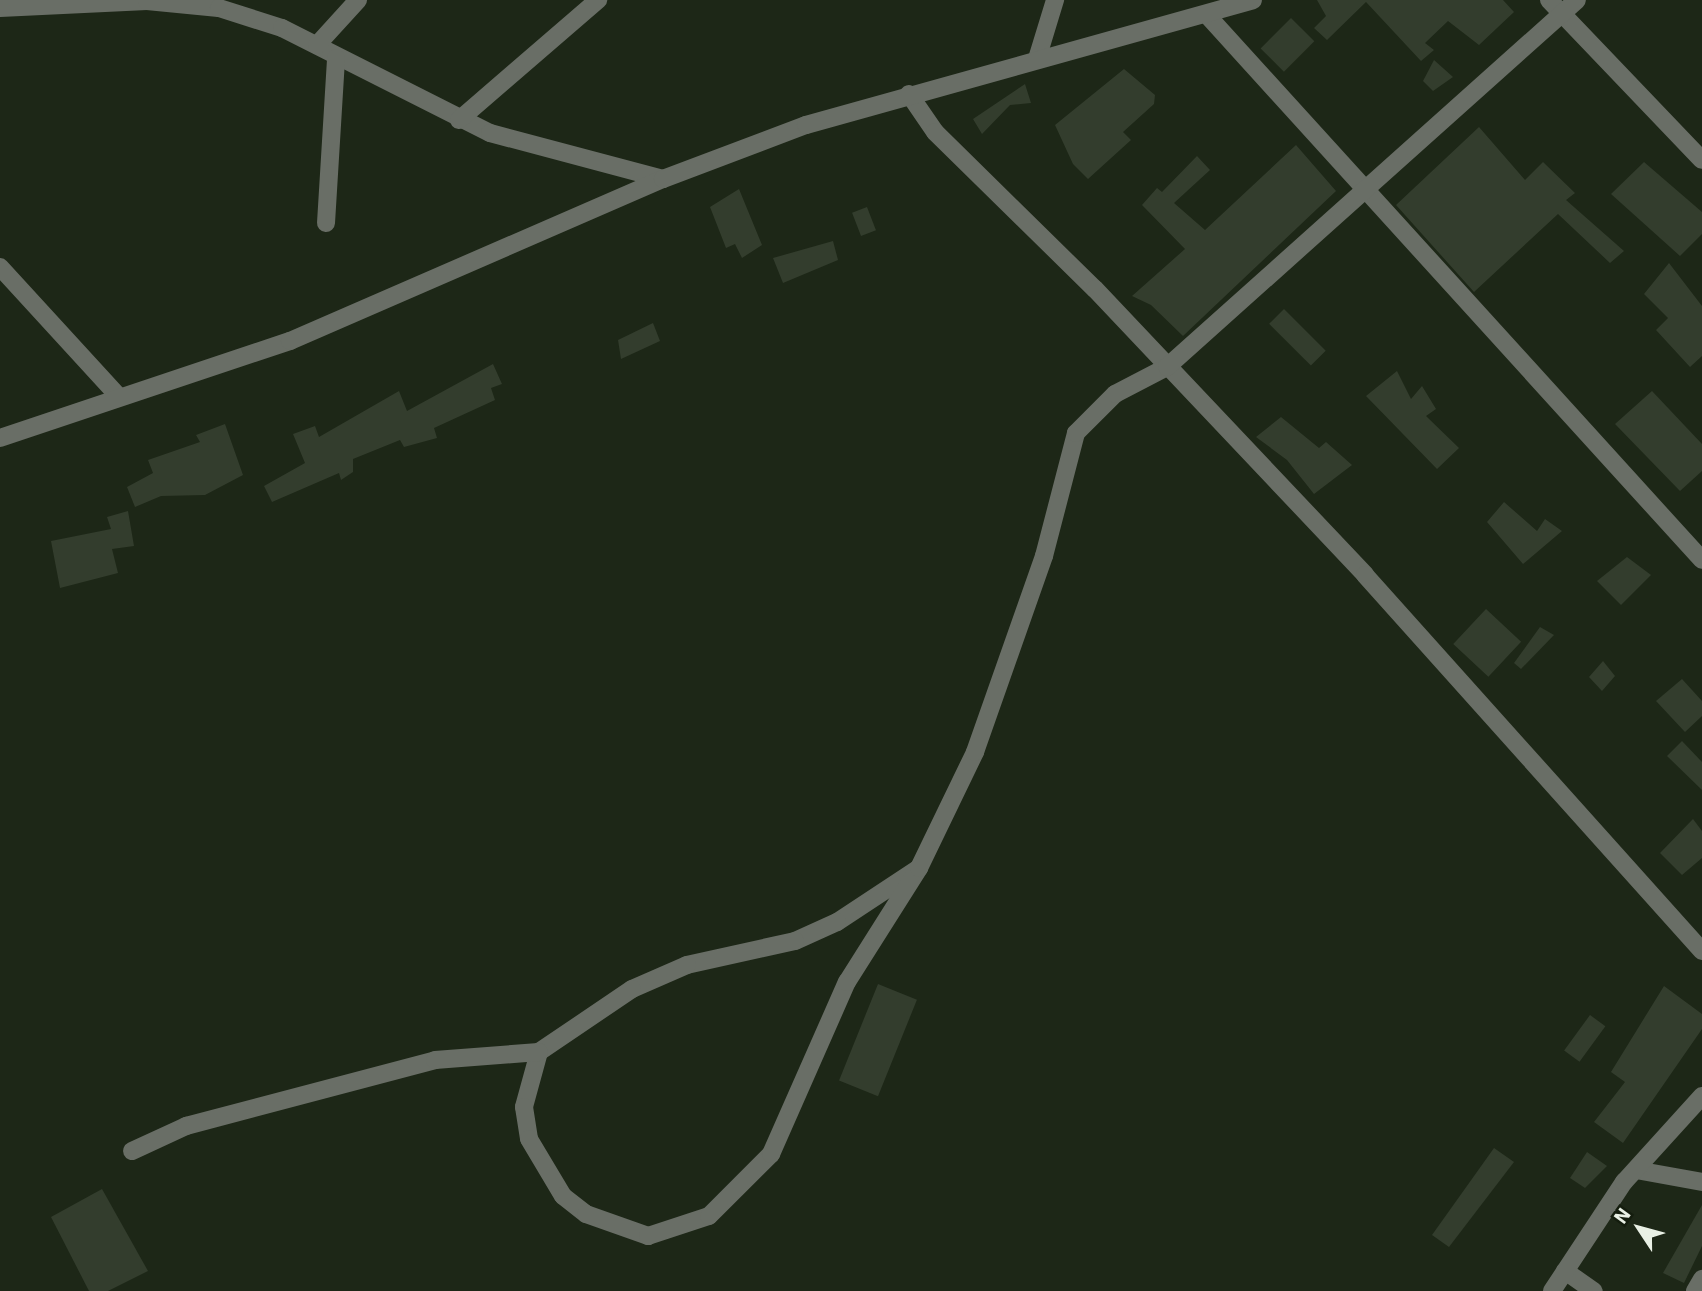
<!DOCTYPE html>
<style>
body{margin:0}
#map{position:relative;width:1702px;height:1291px;overflow:hidden;background:#1d2717;font-family:"IBM Plex Sans",sans-serif}
div>[style]{position:absolute}
.building>*{inset:0;background:#333d2d;transform-origin:0 0}
.minor>*{height:18px;margin:-9px;padding:0 9px;transform-origin:9px;border-radius:9px;background:#696e66}
.tertiary>*{height:18px;margin:-9px;padding:0 9px;transform-origin:9px;border-radius:9px;background:#696e66}
span{translate:-50% -50%;white-space:nowrap;text-align:center;line-height:1.15;-webkit-text-stroke:7px #141d0e;paint-order:stroke}
.north{position:absolute;left:1604px;top:1193px;width:70px;height:70px;-webkit-text-stroke:5px #141d0e;paint-order:stroke;rotate:306deg;font-size:19px;font-weight:700;line-height:28px;text-align:center;color:#e9f0e5}
.north::after{content:'';display:block;margin:auto;width:24px;height:32px;background:#e9f0e5;clip-path:polygon(50% 0,100% 100%,50% 72%,0 100%)}
</style>
<div id="map">
<div class="building">
<i style="clip-path:polygon(1317px 0,1503px 0,1514px 12px,1479px 45px,1448px 21px,1425px 43px,1434px 50px,1421px 61px,1366px 2px,1327px 40px,1314px 28px,1326px 16px)"></i>
<i style="left:1291px;top:18px;width:33px;height:43px;rotate:45deg"></i>
<i style="clip-path:polygon(1434px 60px,1453px 77px,1433px 91px,1423px 81px)"></i>
<i style="clip-path:polygon(1124px 69px,1155px 95px,1154px 104px,1123px 132px,1131px 140px,1088px 179px,1073px 164px,1055px 125px)"></i>
<i style="clip-path:polygon(1025px 84px,1031px 103px,1010px 105px,982px 134px,973px 119px)"></i>
<i style="clip-path:polygon(1479px 127px,1525px 180px,1543px 162px,1575px 193px,1566px 200px,1624px 251px,1610px 263px,1558px 214px,1474px 292px,1396px 205px)"></i>
<i style="clip-path:polygon(1296px 145px,1336px 191px,1183px 336px,1151px 305px,1132px 296px,1185px 249px,1142px 205px,1157px 188px,1162px 192px,1197px 156px,1210px 170px,1174px 203px,1205px 230px)"></i>
<i style="clip-path:polygon(1644px 162px,1702px 212px,1702px 234px,1680px 256px,1611px 194px)"></i>
<i style="clip-path:polygon(739px 189px,762px 245px,742px 258px,735px 244px,726px 248px,710px 207px)"></i>
<i style="left:867px;top:207px;width:25px;height:16px;rotate:69deg"></i>
<i style="clip-path:polygon(833px 241px,838px 260px,783px 283px,773px 258px)"></i>
<i style="clip-path:polygon(1669px 263px,1702px 306px,1702px 356px,1690px 367px,1656px 330px,1668px 318px,1644px 294px)"></i>
<i style="left:1284px;top:309px;width:59px;height:21px;rotate:45deg"></i>
<i style="clip-path:polygon(653px 323px,660px 341px,621px 359px,618px 340px)"></i>
<i style="clip-path:polygon(493px 364px,502px 384px,491px 388px,495px 400px,434px 428px,437px 438px,404px 447px,400px 440px,353px 459px,353px 472px,341px 480px,339px 473px,272px 502px,264px 486px,305px 463px,293px 434px,315px 426px,319px 437px,399px 391px,407px 411px)"></i>
<i style="clip-path:polygon(1397px 371px,1411px 399px,1422px 386px,1436px 409px,1426px 416px,1459px 448px,1437px 469px,1366px 396px)"></i>
<i style="clip-path:polygon(1652px 391px,1702px 444px,1702px 471px,1680px 491px,1615px 424px)"></i>
<i style="clip-path:polygon(1281px 417px,1319px 448px,1326px 442px,1352px 465px,1314px 494px,1287px 460px,1256px 437px)"></i>
<i style="clip-path:polygon(225px 424px,243px 475px,205px 495px,161px 496px,135px 507px,127px 487px,153px 473px,148px 460px,200px 442px,196px 435px)"></i>
<i style="clip-path:polygon(1504px 502px,1537px 531px,1545px 519px,1562px 531px,1523px 564px,1487px 522px)"></i>
<i style="clip-path:polygon(128px 511px,134px 546px,112px 549px,118px 573px,60px 588px,51px 541px,111px 529px,107px 517px)"></i>
<i style="clip-path:polygon(1627px 557px,1651px 575px,1621px 605px,1597px 581px)"></i>
<i style="left:1486px;top:609px;width:48px;height:48px;rotate:43deg"></i>
<i style="clip-path:polygon(1540px 627px,1554px 635px,1521px 669px,1514px 663px)"></i>
<i style="clip-path:polygon(1603px 661px,1615px 676px,1602px 691px,1589px 677px)"></i>
<i style="clip-path:polygon(1682px 679px,1702px 701px,1702px 716px,1685px 732px,1656px 701px)"></i>
<i style="clip-path:polygon(1682px 741px,1702px 762px,1702px 790px,1667px 756px)"></i>
<i style="clip-path:polygon(1693px 819px,1702px 831px,1702px 858px,1682px 875px,1660px 853px)"></i>
<i style="left:878px;top:984px;width:42px;height:104px;rotate:22deg"></i>
<i style="clip-path:polygon(1664px 986px,1702px 1014px,1702px 1029px,1623px 1143px,1594px 1122px,1625px 1082px,1611px 1072px)"></i>
<i style="left:1590px;top:1015px;width:19px;height:44px;rotate:36deg"></i>
<i style="clip-path:polygon(1494px 1148px,1514px 1162px,1449px 1247px,1432px 1235px)"></i>
<i style="clip-path:polygon(1587px 1152px,1607px 1166px,1585px 1188px,1570px 1178px)"></i>
<i style="clip-path:polygon(102px 1189px,148px 1271px,108px 1291px,89px 1291px,51px 1217px)"></i>
<i style="clip-path:polygon(1702px 1205px,1702px 1246px,1684px 1283px,1663px 1273px)"></i>
</div>
<div class="minor">
<i style="left:1549px;top:0;width:221px;rotate:46.3deg"></i>
<i style="left:0;top:8px;width:147px;rotate:-2.7deg"></i>
<i style="left:147px;top:1px;width:72px;rotate:5.6deg"></i>
<i style="left:219px;top:8px;width:66px;rotate:17.6deg"></i>
<i style="left:282px;top:28px;width:233px;rotate:26.8deg"></i>
<i style="left:490px;top:133px;width:179px;rotate:14.9deg"></i>
<i style="left:1207px;top:15px;width:736px;rotate:47.75deg"></i>
<i style="left:317px;top:45px;width:61px;rotate:-47.7deg"></i>
<i style="left:1037px;top:59px;width:62px;rotate:-73deg"></i>
<i style="left:909px;top:94px;width:46px;rotate:55.6deg"></i>
<i style="left:935px;top:132px;width:224px;rotate:44.5deg"></i>
<i style="left:1095px;top:289px;width:393px;rotate:46.6deg"></i>
<i style="left:1365px;top:575px;width:505px;rotate:48.13deg"></i>
<i style="left:459px;top:120px;width:184px;rotate:-40.8deg"></i>
<i style="left:326px;top:223px;width:165px;rotate:-86.5deg"></i>
<i style="left:0;top:267px;width:176px;rotate:47.5deg"></i>
<i style="left:919px;top:868px;width:98px;rotate:146.6deg"></i>
<i style="left:837px;top:922px;width:46px;rotate:155.7deg"></i>
<i style="left:795px;top:941px;width:111px;rotate:167.5deg"></i>
<i style="left:687px;top:965px;width:60px;rotate:156.4deg"></i>
<i style="left:632px;top:989px;width:112px;rotate:145.9deg"></i>
<i style="left:539px;top:1052px;width:57px;rotate:105.3deg"></i>
<i style="left:524px;top:1107px;width:32px;rotate:81deg"></i>
<i style="left:529px;top:1139px;width:66px;rotate:59.2deg"></i>
<i style="left:563px;top:1196px;width:29px;rotate:38deg"></i>
<i style="left:586px;top:1214px;width:66px;rotate:19.5deg"></i>
<i style="left:648px;top:1236px;width:64px;rotate:-18.2deg"></i>
<i style="left:709px;top:1216px;width:88px;rotate:-45deg"></i>
<i style="left:771px;top:1154px;width:188px;rotate:-66.2deg"></i>
<i style="left:847px;top:982px;width:135px;rotate:-57.7deg"></i>
<i style="left:919px;top:868px;width:129px;rotate:-64.2deg"></i>
<i style="left:975px;top:752px;width:208px;rotate:-70.6deg"></i>
<i style="left:1044px;top:556px;width:127px;rotate:-75.4deg"></i>
<i style="left:1076px;top:433px;width:55px;rotate:-45deg"></i>
<i style="left:1115px;top:394px;width:59px;rotate:-27.4deg"></i>
<i style="left:1167px;top:367px;width:550px;rotate:-41.83deg"></i>
<i style="left:132px;top:1151px;width:60px;rotate:-24.8deg"></i>
<i style="left:186px;top:1126px;width:258px;rotate:-14.8deg"></i>
<i style="left:435px;top:1060px;width:104px;rotate:-4.4deg"></i>
<i style="left:1636px;top:1170px;width:67px;rotate:10.3deg"></i>
<i style="left:1565px;top:1271px;width:35px;rotate:35deg"></i>
<i style="left:1552px;top:1291px;width:131px;rotate:-56.6deg"></i>
<i style="left:1624px;top:1182px;width:116px;rotate:-47.8deg"></i>
<i style="left:1695px;top:1291px;width:14px;rotate:-60deg"></i>
</div>
<div class="tertiary">
<i style="left:0;top:438px;width:306px;rotate:-18.5deg"></i>
<i style="left:290px;top:341px;width:407px;rotate:-23.5deg"></i>
<i style="left:663px;top:179px;width:153px;rotate:-20.7deg"></i>
<i style="left:806px;top:125px;width:464px;rotate:-15.6deg"></i>
</div>
<div class="north">N</div>
</div>
